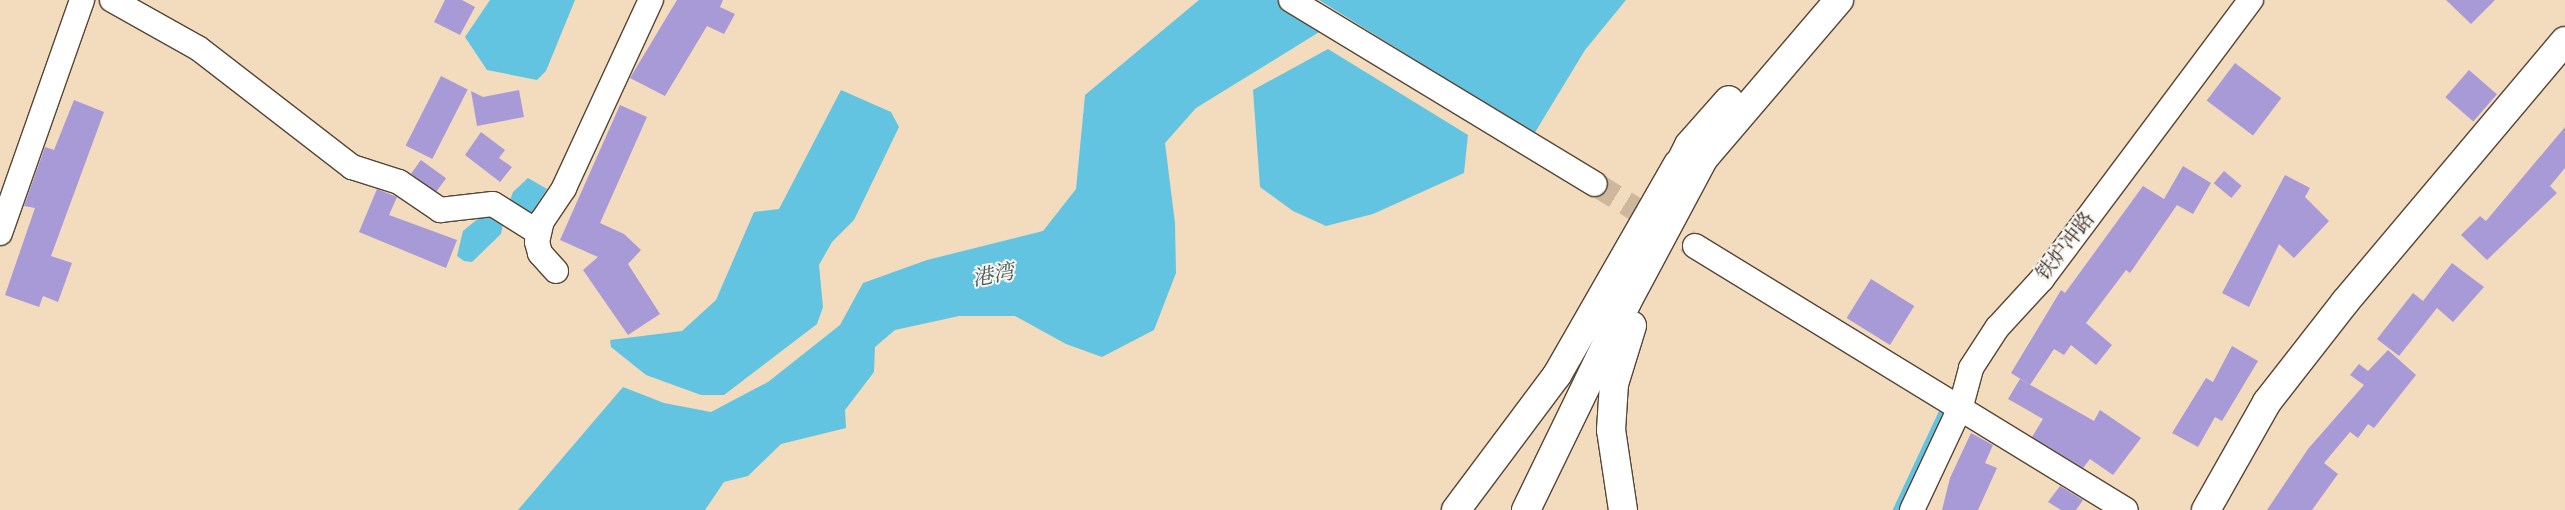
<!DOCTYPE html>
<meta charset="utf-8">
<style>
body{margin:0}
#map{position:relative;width:2565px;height:510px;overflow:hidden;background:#f2dcbd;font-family:"EB Garamond","Noto Serif SC",serif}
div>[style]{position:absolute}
.water>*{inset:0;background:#63c4e1}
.stream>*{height:5.5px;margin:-2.75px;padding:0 2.75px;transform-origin:2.75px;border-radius:2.75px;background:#63c4e1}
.building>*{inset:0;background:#a79ad7;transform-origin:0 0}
.minor-tunnel>*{height:24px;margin-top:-12px;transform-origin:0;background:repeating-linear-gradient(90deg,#cdb89d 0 24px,transparent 0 36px)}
.roads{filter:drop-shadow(1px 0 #564536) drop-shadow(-1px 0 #564536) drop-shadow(0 1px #564536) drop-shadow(0 -1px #564536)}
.minor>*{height:24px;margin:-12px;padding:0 12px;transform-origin:12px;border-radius:12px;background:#fff}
.major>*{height:28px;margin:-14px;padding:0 14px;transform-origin:14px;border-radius:14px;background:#fff}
.highway>*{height:28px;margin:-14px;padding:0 14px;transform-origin:14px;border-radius:14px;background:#fff}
span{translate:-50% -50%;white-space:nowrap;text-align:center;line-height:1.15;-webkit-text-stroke:4px #f6f6f2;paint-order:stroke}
.street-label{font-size:20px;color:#3b2a1e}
.water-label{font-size:21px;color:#475858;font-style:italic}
</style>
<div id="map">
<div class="water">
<i style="clip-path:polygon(490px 0,575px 0,546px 71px,537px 80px,487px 70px,465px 37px)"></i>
<i style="clip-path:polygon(1199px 0,1284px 0,1329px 26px,1196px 108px,1165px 143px,1175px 223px,1176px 273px,1154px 330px,1102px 357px,1066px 344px,1015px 316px,959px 316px,895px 330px,875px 347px,874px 372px,845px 410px,846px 428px,781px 444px,748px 476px,724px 482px,705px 510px,518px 510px,623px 387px,664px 403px,711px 412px,768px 382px,840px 325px,863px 283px,927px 260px,1043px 231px,1076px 189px,1085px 95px)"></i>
<i style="clip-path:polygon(1319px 0,1626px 0,1585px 50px,1534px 134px)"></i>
<i style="clip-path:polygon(1328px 49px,1468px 135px,1464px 173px,1373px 214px,1326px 226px,1293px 211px,1260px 187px,1253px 90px)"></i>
<i style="clip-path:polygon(841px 90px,891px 112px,899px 127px,854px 220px,832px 242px,819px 265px,823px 307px,817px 324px,724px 395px,701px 395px,646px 375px,611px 347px,610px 340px,682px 331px,716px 300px,754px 212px,779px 209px)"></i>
<i style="clip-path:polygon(528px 178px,547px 189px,528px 219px,509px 203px,513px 192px)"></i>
<i style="clip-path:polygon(485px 213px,504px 220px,501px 234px,472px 262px,464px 261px,457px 256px,463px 231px)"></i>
</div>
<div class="stream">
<i style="left:1896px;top:510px;width:106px;rotate:-64.9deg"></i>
</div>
<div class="building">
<i style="clip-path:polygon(445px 0,462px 0,475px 7px,460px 35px,434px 22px)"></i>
<i style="clip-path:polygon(677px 0,723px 0,720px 7px,735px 14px,724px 34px,707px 26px,665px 96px,630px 78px)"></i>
<i style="clip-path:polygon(2446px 0,2495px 0,2471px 24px)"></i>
<i style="left:2235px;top:63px;width:58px;height:47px;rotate:37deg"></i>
<i style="left:2469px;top:70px;width:37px;height:36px;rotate:41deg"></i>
<i style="left:441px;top:76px;width:30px;height:78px;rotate:27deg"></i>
<i style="clip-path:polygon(519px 90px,524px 117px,477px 126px,471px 91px,483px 97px)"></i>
<i style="clip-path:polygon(74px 100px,104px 112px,51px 256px,72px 263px,58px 302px,43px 296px,39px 307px,5px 295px,35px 208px,24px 206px,45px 147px,54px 150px)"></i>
<i style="clip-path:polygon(620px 105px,647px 117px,600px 223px,624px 234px,641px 250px,628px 264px,660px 314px,628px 335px,583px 270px,598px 257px,560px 240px)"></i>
<i style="clip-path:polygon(2565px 127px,2565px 168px,2550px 186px,2557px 193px,2487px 260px,2461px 235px,2480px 216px,2486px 221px)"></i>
<i style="clip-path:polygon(481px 132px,505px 150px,499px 158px,512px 167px,500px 182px,465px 155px)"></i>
<i style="left:421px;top:160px;width:31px;height:17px;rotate:36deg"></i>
<i style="clip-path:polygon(2183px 166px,2211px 183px,2193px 214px,2177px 205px,2130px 273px,2126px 270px,2086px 323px,2112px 345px,2096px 365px,2071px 345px,2064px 355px,2054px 349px,2030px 385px,2011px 373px,2061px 290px,2065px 293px,2143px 186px,2164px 199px)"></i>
<i style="left:2224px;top:171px;width:23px;height:16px;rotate:40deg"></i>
<i style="clip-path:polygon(2285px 175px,2310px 188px,2305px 197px,2329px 221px,2294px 258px,2279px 244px,2249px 307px,2222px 293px)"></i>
<i style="clip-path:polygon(377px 189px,397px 197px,389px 215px,457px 240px,446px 268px,359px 232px)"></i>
<i style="clip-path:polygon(2452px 263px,2484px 287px,2453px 322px,2437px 308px,2399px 356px,2377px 339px,2413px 293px,2423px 301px)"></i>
<i style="left:1871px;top:279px;width:51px;height:46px;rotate:32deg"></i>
<i style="clip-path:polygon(2232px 346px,2258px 361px,2222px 421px,2215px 417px,2198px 447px,2172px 433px,2206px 378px,2213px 382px)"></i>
<i style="clip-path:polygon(2388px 350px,2416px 375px,2374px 428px,2368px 424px,2358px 438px,2350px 432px,2324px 463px,2338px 474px,2312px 510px,2267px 510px,2308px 449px,2364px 385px,2350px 375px,2359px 364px,2368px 371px)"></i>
<i style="clip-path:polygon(2020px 379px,2094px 421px,2100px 410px,2141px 438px,2113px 475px,2090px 459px,2083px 468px,2032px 437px,2043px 419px,2008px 399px)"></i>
<i style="clip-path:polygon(1971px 433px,1993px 445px,1985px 463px,1997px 468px,1978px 510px,1942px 510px,1950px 478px)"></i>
<i style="clip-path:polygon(2060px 486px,2083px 500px,2076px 510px,2061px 510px,2048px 502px)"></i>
</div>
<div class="minor-tunnel">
<i style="left:1595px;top:184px;width:118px;rotate:31.8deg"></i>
</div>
<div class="roads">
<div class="minor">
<i style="left:112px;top:0;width:98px;rotate:29.2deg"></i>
<i style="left:198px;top:48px;width:195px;rotate:37.7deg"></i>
<i style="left:352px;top:167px;width:49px;rotate:17.7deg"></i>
<i style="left:399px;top:182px;width:50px;rotate:34.3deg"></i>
<i style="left:440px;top:210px;width:53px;rotate:-6.5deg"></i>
<i style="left:493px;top:204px;width:54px;rotate:32.2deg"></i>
<i style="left:1291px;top:0;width:355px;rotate:31.2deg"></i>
<i style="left:0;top:233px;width:247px;rotate:-70.6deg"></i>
<i style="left:1695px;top:246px;width:505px;rotate:31.49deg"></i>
<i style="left:556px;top:271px;width:24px;rotate:-132deg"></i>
<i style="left:540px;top:253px;width:11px;rotate:-105deg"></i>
<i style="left:537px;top:242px;width:22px;rotate:-77deg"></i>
<i style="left:542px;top:221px;width:40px;rotate:-56deg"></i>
<i style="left:564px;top:188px;width:207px;rotate:-65.2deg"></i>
<i style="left:1912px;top:510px;width:115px;rotate:-64.8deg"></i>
<i style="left:1961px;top:406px;width:39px;rotate:-75deg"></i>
<i style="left:1971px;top:368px;width:48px;rotate:-57deg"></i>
<i style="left:1997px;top:328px;width:67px;rotate:-47.4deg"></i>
<i style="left:2042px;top:279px;width:349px;rotate:-53.2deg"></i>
</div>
<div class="major">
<i style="left:2206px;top:510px;width:124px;rotate:-60.5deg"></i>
<i style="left:2267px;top:402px;width:127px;rotate:-52deg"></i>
<i style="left:2345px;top:302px;width:341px;rotate:-49.9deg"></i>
</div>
<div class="highway">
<i style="left:1671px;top:181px;width:40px;rotate:-63.4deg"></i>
<i style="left:1689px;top:145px;width:60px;rotate:-48.4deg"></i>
<i style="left:1456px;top:510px;width:169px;rotate:-53.2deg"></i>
<i style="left:1557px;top:375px;width:243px;rotate:-60.2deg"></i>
<i style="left:1526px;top:510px;width:231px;rotate:-64.1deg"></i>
<i style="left:1627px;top:302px;width:163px;rotate:-61.9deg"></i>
<i style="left:1704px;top:158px;width:208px;rotate:-49.5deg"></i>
<i style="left:1623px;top:510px;width:81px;rotate:-98.5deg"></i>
<i style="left:1611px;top:430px;width:46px;rotate:-86.3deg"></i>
<i style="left:1614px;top:384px;width:61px;rotate:-72.8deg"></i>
</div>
</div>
<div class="street-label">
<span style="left:2065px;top:246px;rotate:-52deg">铁炉冲路</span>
</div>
<div class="water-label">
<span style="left:993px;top:275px;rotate:-11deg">港湾</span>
</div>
</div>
